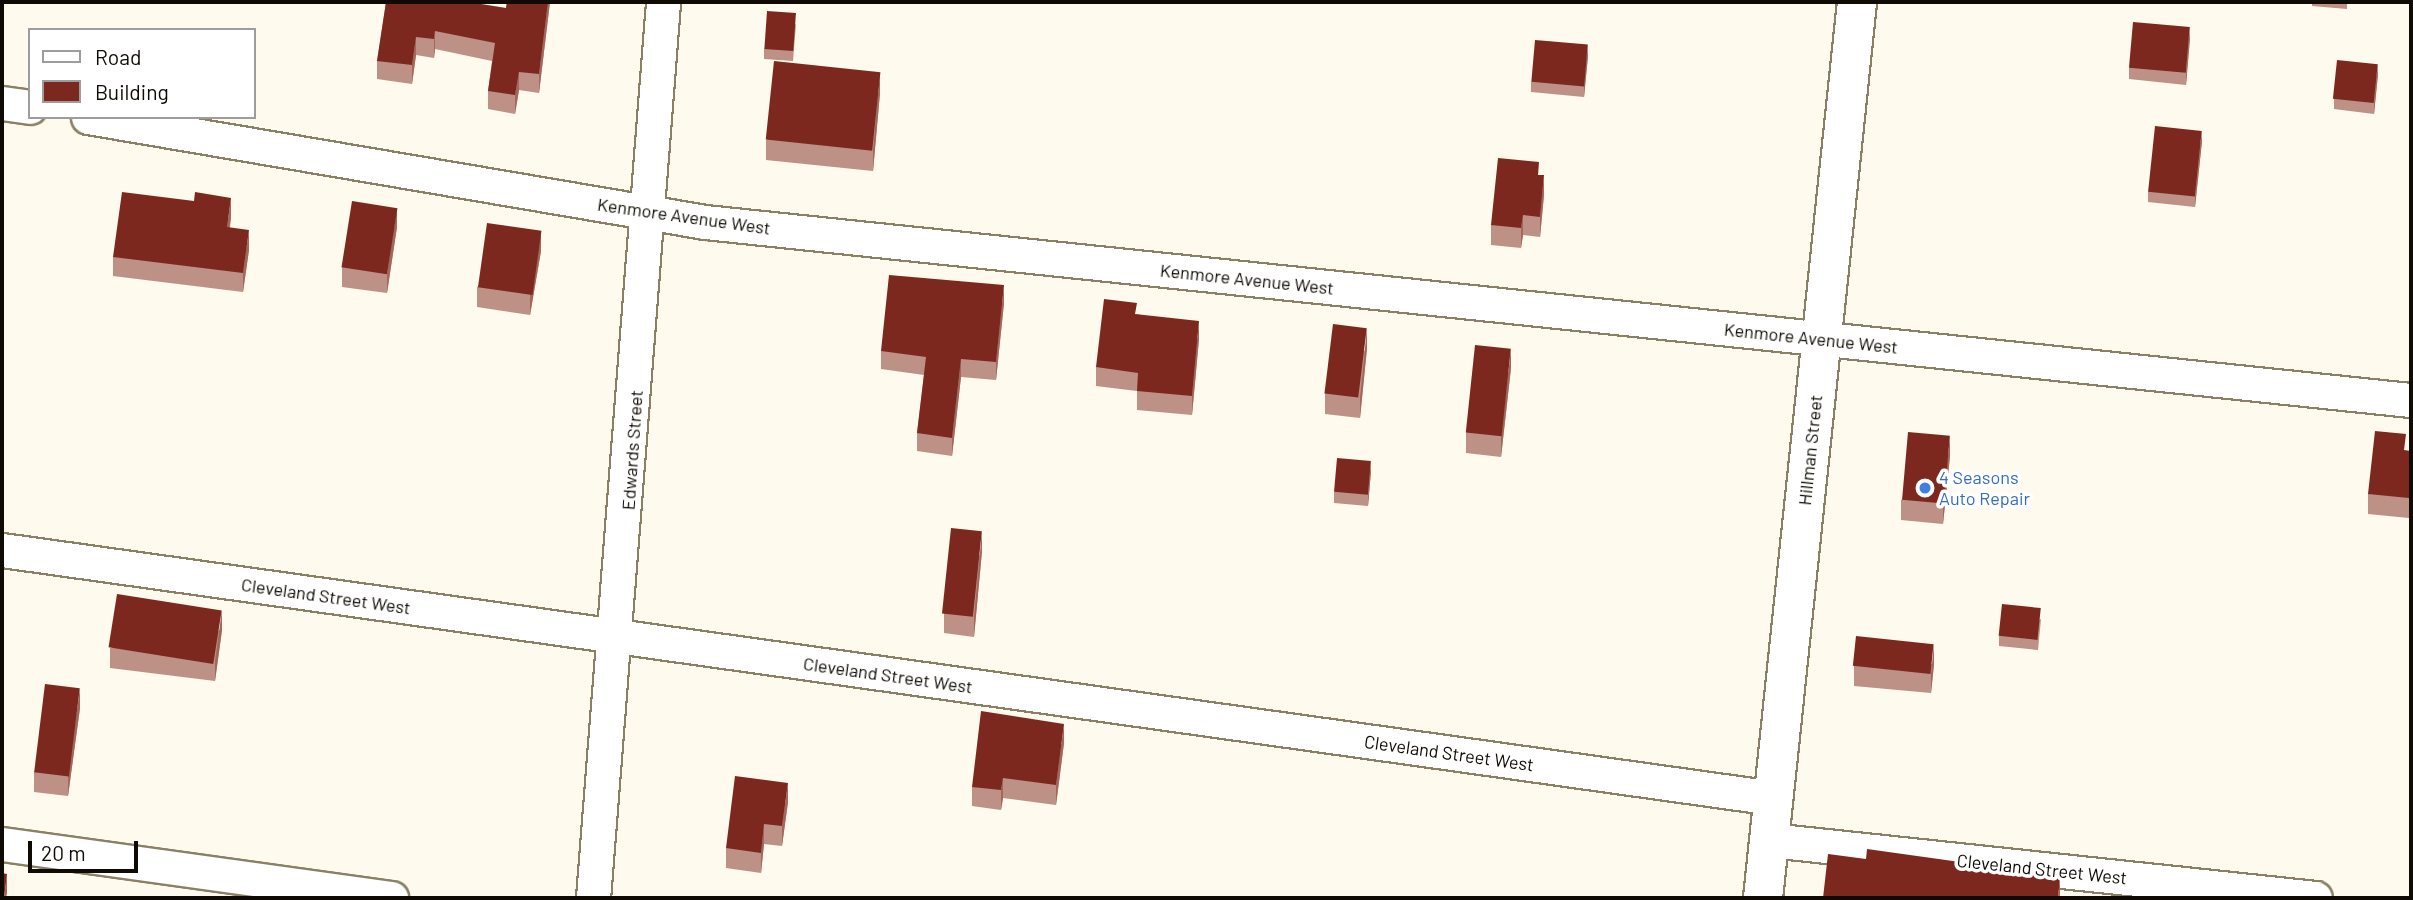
<!DOCTYPE html>
<style>
body{margin:0}
#map{position:relative;width:2413px;height:900px;overflow:hidden;background:#fefaee;font-family:Barlow,sans-serif}
div>[style]{position:absolute}
.roads{filter:drop-shadow(2px 0 #898066) drop-shadow(-2px 0 #898066) drop-shadow(0 2px #898066) drop-shadow(0 -2px #898066)}
.minor>*{height:33px;margin:-16.5px;padding:0 16.5px;transform-origin:16.5px;border-radius:16.5px;background:#fff}
.tertiary>*{height:38px;margin:-19px;padding:0 19px;transform-origin:19px;border-radius:19px;background:#fff}
.wall>*{inset:0;background:#bd9186}
.shaded-wall>*{inset:0;background:#a3675c}
.building>*{inset:0;background:#7c281e;transform-origin:0 0}
.dots>*{width:19px;height:19px;translate:-50% -50%;box-sizing:border-box;border:4px solid #fff;border-radius:50%}
span{translate:-50% -50%;white-space:nowrap;text-align:center;line-height:1.15;-webkit-text-stroke:7px #fff;paint-order:stroke}
.street-label{font-size:18px;color:#0f0b04}
.shop-label{font-size:18px;color:#366cbe}
.left{translate:0 -50%;text-align:left}
.frame{position:absolute;inset:0;border:4px solid #0f0b04;pointer-events:none}
.legend{position:absolute;left:28px;top:28px;width:228px;height:91px;box-sizing:border-box;background:#fff;border:2px solid #9f9d9b;margin:0;padding:9px 12px;list-style:none;font-size:21px;color:#0f0b04}
.legend li{display:flex;align-items:center;gap:14px;height:35px}
.legend b{width:35px;border:2px solid #9f9d9b}
.scale{position:absolute;left:28px;top:841px;width:110px;height:32px;box-sizing:border-box;border:4px solid #0f0b04;border-top:0;padding-left:9px;font-size:21px;line-height:24px;white-space:nowrap;color:#0f0b04;-webkit-text-stroke:5px #fff;paint-order:stroke}
</style>
<div id="map">
<div class="roads">
<div class="minor">
<i style="left:2px;top:103px;width:28px;rotate:8deg"></i>
<i style="left:88px;top:117px;width:626px;rotate:9.66deg"></i>
<i style="left:705px;top:222px;width:1715px;rotate:5.96deg"></i>
<i style="left:2px;top:550px;width:1789px;rotate:7.97deg"></i>
<i style="left:1770px;top:840px;width:548px;rotate:6.07deg"></i>
<i style="left:2px;top:844px;width:393px;rotate:7.9deg"></i>
<i style="left:593px;top:898px;width:899px;rotate:-85.53deg"></i>
</div>
<div class="tertiary">
<i style="left:1763px;top:898px;width:901px;rotate:-84.01deg"></i>
</div>
</div>
<div class="wall">
<i style="clip-path:polygon(386px 2px,506px 8px,507px 2px,550px 2px,539px 93px,519px 90px,515px 114px,488px 109px,488px 91px,492px 61px,435px 49px,434px 58px,416px 55px,412px 84px,377px 79px,377px 61px)"></i>
<i style="clip-path:polygon(2312px 2px,2347px 2px,2347px 9px,2312px 6px)"></i>
<i style="clip-path:polygon(796px 24px,793px 61px,764px 59px,764px 49px)"></i>
<i style="clip-path:polygon(2190px 38px,2186px 85px,2129px 79px,2129px 68px)"></i>
<i style="clip-path:polygon(1588px 56px,1584px 97px,1531px 92px,1531px 82px)"></i>
<i style="clip-path:polygon(2378px 74px,2374px 114px,2334px 109px,2334px 99px)"></i>
<i style="clip-path:polygon(880px 93px,873px 171px,766px 160px,766px 140px)"></i>
<i style="clip-path:polygon(2202px 141px,2195px 207px,2148px 202px,2148px 192px)"></i>
<i style="clip-path:polygon(1539px 175px,1544px 195px,1540px 237px,1523px 235px,1521px 248px,1491px 245px,1491px 225px)"></i>
<i style="clip-path:polygon(231px 217px,230px 228px,249px 250px,243px 292px,113px 276px,113px 257px)"></i>
<i style="clip-path:polygon(397px 227px,387px 293px,342px 287px,342px 267px)"></i>
<i style="clip-path:polygon(541px 251px,530px 315px,477px 307px,477px 287px)"></i>
<i style="clip-path:polygon(1004px 303px,996px 380px,961px 377px,952px 456px,917px 451px,917px 433px,924px 375px,881px 369px,881px 351px)"></i>
<i style="clip-path:polygon(1137px 314px,1199px 339px,1192px 415px,1137px 410px,1137px 391px,1096px 386px,1096px 367px)"></i>
<i style="clip-path:polygon(1367px 348px,1360px 418px,1325px 414px,1325px 394px)"></i>
<i style="clip-path:polygon(1511px 368px,1501px 457px,1466px 453px,1466px 433px)"></i>
<i style="clip-path:polygon(2411px 451px,2411px 503px,2410px 503px,2409px 518px,2368px 514px,2368px 494px)"></i>
<i style="clip-path:polygon(1950px 456px,1943px 524px,1901px 520px,1901px 500px)"></i>
<i style="clip-path:polygon(1371px 471px,1368px 506px,1334px 503px,1334px 492px)"></i>
<i style="clip-path:polygon(982px 551px,974px 637px,944px 633px,944px 614px)"></i>
<i style="clip-path:polygon(2041px 619px,2038px 650px,1999px 646px,1999px 636px)"></i>
<i style="clip-path:polygon(222px 630px,215px 681px,110px 668px,110px 648px)"></i>
<i style="clip-path:polygon(1934px 664px,1931px 693px,1854px 686px,1854px 666px)"></i>
<i style="clip-path:polygon(80px 708px,68px 796px,34px 792px,34px 772px)"></i>
<i style="clip-path:polygon(1064px 743px,1056px 805px,1003px 798px,1001px 810px,972px 806px,972px 787px)"></i>
<i style="clip-path:polygon(788px 802px,782px 846px,764px 844px,761px 873px,726px 868px,726px 848px)"></i>
</div>
<div class="shaded-wall">
<i style="clip-path:polygon(548px 2px,550px 2px,539px 93px,539px 74px)"></i>
<i style="clip-path:polygon(2190px 27px,2190px 38px,2186px 85px,2186px 74px)"></i>
<i style="clip-path:polygon(435px 31px,435px 49px,434px 58px,434px 39px)"></i>
<i style="clip-path:polygon(416px 37px,416px 55px,412px 84px,412px 65px)"></i>
<i style="clip-path:polygon(1588px 45px,1588px 56px,1584px 97px,1584px 87px)"></i>
<i style="clip-path:polygon(2378px 64px,2378px 74px,2374px 114px,2374px 103px)"></i>
<i style="clip-path:polygon(519px 72px,519px 90px,515px 114px,515px 95px)"></i>
<i style="clip-path:polygon(880px 73px,880px 93px,873px 171px,873px 151px)"></i>
<i style="clip-path:polygon(2202px 131px,2202px 141px,2195px 207px,2195px 197px)"></i>
<i style="clip-path:polygon(1544px 175px,1544px 195px,1540px 237px,1540px 217px)"></i>
<i style="clip-path:polygon(231px 198px,231px 217px,227px 247px,227px 227px)"></i>
<i style="clip-path:polygon(397px 208px,397px 227px,387px 293px,387px 274px)"></i>
<i style="clip-path:polygon(1523px 215px,1523px 235px,1521px 248px,1521px 228px)"></i>
<i style="clip-path:polygon(249px 230px,249px 250px,243px 292px,243px 273px)"></i>
<i style="clip-path:polygon(541px 231px,541px 251px,530px 315px,530px 295px)"></i>
<i style="clip-path:polygon(1004px 285px,1004px 303px,996px 380px,996px 362px)"></i>
<i style="clip-path:polygon(1199px 321px,1199px 339px,1192px 415px,1192px 396px)"></i>
<i style="clip-path:polygon(1367px 328px,1367px 348px,1360px 418px,1360px 398px)"></i>
<i style="clip-path:polygon(1511px 349px,1511px 368px,1501px 457px,1501px 437px)"></i>
<i style="clip-path:polygon(961px 359px,961px 377px,952px 456px,952px 438px)"></i>
<i style="clip-path:polygon(1950px 436px,1950px 456px,1943px 524px,1943px 504px)"></i>
<i style="clip-path:polygon(1371px 461px,1371px 471px,1368px 506px,1368px 496px)"></i>
<i style="clip-path:polygon(2410px 483px,2410px 503px,2409px 518px,2409px 498px)"></i>
<i style="clip-path:polygon(982px 531px,982px 551px,974px 637px,974px 617px)"></i>
<i style="clip-path:polygon(222px 610px,222px 630px,215px 681px,215px 661px)"></i>
<i style="clip-path:polygon(1934px 644px,1934px 664px,1931px 693px,1931px 674px)"></i>
<i style="clip-path:polygon(80px 688px,80px 708px,68px 796px,68px 776px)"></i>
<i style="clip-path:polygon(1064px 724px,1064px 743px,1056px 805px,1056px 785px)"></i>
<i style="clip-path:polygon(1003px 778px,1003px 798px,1001px 810px,1001px 790px)"></i>
<i style="clip-path:polygon(788px 783px,788px 802px,782px 846px,782px 826px)"></i>
<i style="clip-path:polygon(764px 824px,764px 844px,761px 873px,761px 853px)"></i>
<i style="clip-path:polygon(7px 874px,7px 893px,6px 898px,4px 898px)"></i>
<i style="clip-path:polygon(2060px 876px,2060px 898px,2058px 898px)"></i>
</div>
<div class="building">
<i style="clip-path:polygon(386px 2px,469px 2px,506px 8px,507px 2px,548px 2px,539px 74px,519px 72px,515px 95px,488px 91px,495px 43px,435px 31px,434px 39px,416px 37px,412px 65px,377px 61px)"></i>
<i style="left:767px;top:11px;width:29px;height:38px;rotate:4deg"></i>
<i style="left:2133px;top:22px;width:57px;height:46px;rotate:5deg"></i>
<i style="left:1535px;top:40px;width:53px;height:42px;rotate:5deg"></i>
<i style="left:2337px;top:60px;width:41px;height:39px;rotate:6deg"></i>
<i style="left:774px;top:61px;width:107px;height:79px;rotate:6deg"></i>
<i style="left:2155px;top:126px;width:47px;height:66px;rotate:6deg"></i>
<i style="clip-path:polygon(1498px 158px,1539px 162px,1538px 175px,1544px 175px,1540px 217px,1523px 215px,1521px 228px,1491px 225px)"></i>
<i style="clip-path:polygon(122px 192px,194px 201px,195px 192px,231px 198px,227px 227px,249px 230px,243px 273px,113px 257px)"></i>
<i style="left:352px;top:201px;width:46px;height:67px;rotate:9deg"></i>
<i style="left:487px;top:223px;width:55px;height:65px;rotate:8deg"></i>
<i style="clip-path:polygon(889px 275px,1004px 285px,996px 362px,961px 359px,952px 438px,917px 433px,926px 357px,881px 351px)"></i>
<i style="clip-path:polygon(1104px 299px,1137px 303px,1135px 314px,1199px 321px,1192px 396px,1137px 391px,1138px 373px,1096px 367px)"></i>
<i style="left:1333px;top:324px;width:34px;height:70px;rotate:7deg"></i>
<i style="left:1475px;top:345px;width:36px;height:88px;rotate:6deg"></i>
<i style="clip-path:polygon(2375px 431px,2406px 434px,2404px 450px,2411px 451px,2411px 483px,2410px 483px,2409px 498px,2368px 494px)"></i>
<i style="left:1908px;top:432px;width:42px;height:68px;rotate:5deg"></i>
<i style="left:1337px;top:458px;width:34px;height:34px;rotate:5deg"></i>
<i style="left:951px;top:528px;width:31px;height:86px;rotate:6deg"></i>
<i style="left:117px;top:594px;width:106px;height:54px;rotate:9deg"></i>
<i style="left:2002px;top:604px;width:39px;height:32px;rotate:6deg"></i>
<i style="left:1856px;top:636px;width:78px;height:30px;rotate:6deg"></i>
<i style="left:45px;top:684px;width:35px;height:89px;rotate:7deg"></i>
<i style="clip-path:polygon(981px 711px,1064px 724px,1056px 785px,1003px 778px,1001px 790px,972px 787px)"></i>
<i style="clip-path:polygon(735px 776px,788px 783px,782px 826px,764px 824px,761px 853px,726px 848px)"></i>
<i style="clip-path:polygon(1867px 849px,2060px 876px,2058px 898px,1823px 898px,1828px 854px,1866px 859px)"></i>
<i style="clip-path:polygon(2px 873px,7px 874px,4px 898px,2px 898px)"></i>
</div>
<div class="dots">
<i style="left:1925px;top:488px;background:#3f7fe0"></i>
</div>
<div class="street-label">
<span style="left:684px;top:216px;rotate:8deg">Kenmore Avenue West</span>
<span style="left:1247px;top:279px;rotate:6deg">Kenmore Avenue West</span>
<span style="left:1811px;top:338px;rotate:6deg">Kenmore Avenue West</span>
<span style="left:632px;top:450px;rotate:-86deg">Edwards Street</span>
<span style="left:1810px;top:450px;rotate:-84deg">Hillman Street</span>
<span style="left:326px;top:596px;rotate:8deg">Cleveland Street West</span>
<span style="left:888px;top:675px;rotate:8deg">Cleveland Street West</span>
<span style="left:1449px;top:753px;rotate:8deg">Cleveland Street West</span>
<span style="left:2042px;top:869px;rotate:6deg">Cleveland Street West</span>
</div>
<div class="shop-label">
<span class="left" style="left:1939px;top:488px">4 Seasons<br>Auto Repair</span>
</div>
<div class="frame"></div>
<ul class="legend">
<li><b style="height:9px;background:#fff"></b>Road</li>
<li><b style="height:19px;background:#7c281e"></b>Building</li>
</ul>
<div class="scale">20 m</div>
</div>
